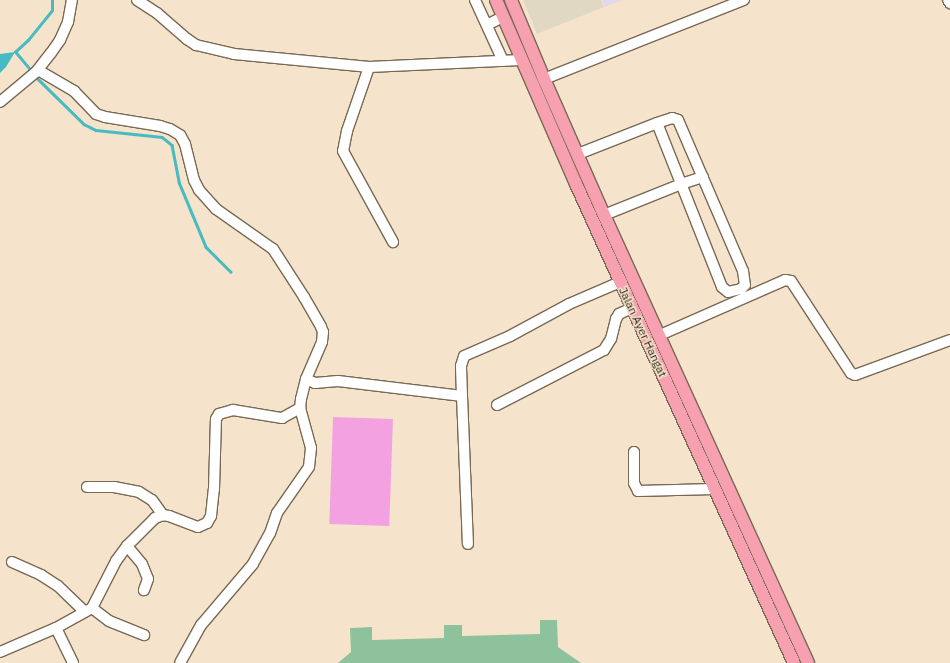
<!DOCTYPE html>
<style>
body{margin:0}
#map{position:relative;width:950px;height:663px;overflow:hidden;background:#f5e4cb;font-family:"IBM Plex Sans",sans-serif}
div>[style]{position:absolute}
.commercial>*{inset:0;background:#e1d8c3}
.education>*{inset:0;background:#e2d8ec}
.green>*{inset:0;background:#8dc29d}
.water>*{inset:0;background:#48bac1}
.stream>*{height:2.5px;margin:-1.25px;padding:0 1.25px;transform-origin:1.25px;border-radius:1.25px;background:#48bac1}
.building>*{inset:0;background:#f4a1e2;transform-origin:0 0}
.roads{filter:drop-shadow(1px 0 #786954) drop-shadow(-1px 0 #786954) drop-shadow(0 1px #786954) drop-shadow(0 -1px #786954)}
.minor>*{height:10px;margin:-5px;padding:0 5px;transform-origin:5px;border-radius:5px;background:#fff}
.major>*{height:12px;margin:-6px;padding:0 6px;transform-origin:6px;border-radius:6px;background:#f7a0af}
span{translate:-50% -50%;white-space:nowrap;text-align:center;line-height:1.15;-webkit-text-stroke:3px #f5e4cb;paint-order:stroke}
.street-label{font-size:12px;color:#241e15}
</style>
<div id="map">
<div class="commercial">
<i style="clip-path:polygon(523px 0,601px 0,604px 7px,537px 34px)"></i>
</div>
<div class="education">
<i style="clip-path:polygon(602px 0,623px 0,605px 7px)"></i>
</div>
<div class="green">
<i style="clip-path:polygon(540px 620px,557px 620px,558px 647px,581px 663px,338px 663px,351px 652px,350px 628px,372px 627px,372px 640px,444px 638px,444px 625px,462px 625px,462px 636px,540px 634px)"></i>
</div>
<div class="water">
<i style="clip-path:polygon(15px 52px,6px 67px,0 73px,0 54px)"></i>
</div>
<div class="stream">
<i style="left:32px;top:72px;width:26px;rotate:-130deg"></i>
<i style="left:15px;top:52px;width:18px;rotate:-43deg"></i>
<i style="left:28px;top:40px;width:38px;rotate:-51deg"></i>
<i style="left:52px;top:10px;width:10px;rotate:-90deg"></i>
<i style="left:35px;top:76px;width:69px;rotate:44.4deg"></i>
<i style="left:84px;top:124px;width:13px;rotate:27deg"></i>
<i style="left:96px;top:130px;width:66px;rotate:6.1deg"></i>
<i style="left:162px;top:137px;width:13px;rotate:39deg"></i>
<i style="left:172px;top:145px;width:38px;rotate:79deg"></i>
<i style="left:179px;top:182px;width:70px;rotate:67.4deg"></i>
<i style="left:206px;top:247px;width:35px;rotate:45deg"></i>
</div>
<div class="building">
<i style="left:333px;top:417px;width:60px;height:107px;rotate:2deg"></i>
</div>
<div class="roads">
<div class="minor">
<i style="left:137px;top:0;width:24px;rotate:33deg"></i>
<i style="left:157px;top:13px;width:40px;rotate:41deg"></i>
<i style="left:187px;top:39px;width:11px;rotate:34deg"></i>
<i style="left:196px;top:45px;width:39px;rotate:13deg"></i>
<i style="left:234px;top:54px;width:136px;rotate:5.5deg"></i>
<i style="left:369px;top:67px;width:152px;rotate:-2.6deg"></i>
<i style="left:475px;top:0;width:67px;rotate:65.3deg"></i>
<i style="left:948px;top:0;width:4px;rotate:56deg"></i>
<i style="left:487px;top:25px;width:18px;rotate:-27deg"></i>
<i style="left:369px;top:67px;width:68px;rotate:109deg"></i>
<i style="left:347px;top:131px;width:20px;rotate:101deg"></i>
<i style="left:343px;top:151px;width:104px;rotate:61.2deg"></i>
<i style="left:38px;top:70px;width:42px;rotate:30.3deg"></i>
<i style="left:74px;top:91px;width:32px;rotate:46deg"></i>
<i style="left:96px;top:114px;width:9px;rotate:18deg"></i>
<i style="left:105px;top:117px;width:56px;rotate:9.3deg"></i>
<i style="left:160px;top:126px;width:10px;rotate:17deg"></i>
<i style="left:170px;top:129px;width:12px;rotate:31deg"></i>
<i style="left:180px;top:135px;width:10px;rotate:61deg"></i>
<i style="left:185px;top:144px;width:37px;rotate:76deg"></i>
<i style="left:194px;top:180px;width:11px;rotate:63deg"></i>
<i style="left:199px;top:190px;width:25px;rotate:48deg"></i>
<i style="left:216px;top:209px;width:70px;rotate:35.1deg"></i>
<i style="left:273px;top:249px;width:57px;rotate:57.1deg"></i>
<i style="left:304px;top:297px;width:34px;rotate:60deg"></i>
<i style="left:321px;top:327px;width:5px;rotate:68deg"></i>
<i style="left:323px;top:332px;width:10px;rotate:96deg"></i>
<i style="left:322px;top:342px;width:40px;rotate:113.4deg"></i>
<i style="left:306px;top:379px;width:21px;rotate:104deg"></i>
<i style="left:301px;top:399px;width:9px;rotate:96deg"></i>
<i style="left:300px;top:408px;width:41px;rotate:74.6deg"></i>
<i style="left:311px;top:448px;width:19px;rotate:96deg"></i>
<i style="left:309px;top:467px;width:56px;rotate:124.8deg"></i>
<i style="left:277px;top:513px;width:21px;rotate:109deg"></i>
<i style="left:270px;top:533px;width:35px;rotate:119deg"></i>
<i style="left:253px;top:564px;width:80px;rotate:130.4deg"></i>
<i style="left:201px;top:625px;width:43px;rotate:118.9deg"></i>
<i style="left:544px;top:79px;width:215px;rotate:-21.6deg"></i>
<i style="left:0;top:102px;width:47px;rotate:-39.8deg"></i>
<i style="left:36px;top:72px;width:24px;rotate:-52deg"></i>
<i style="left:51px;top:53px;width:16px;rotate:-55deg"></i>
<i style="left:60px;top:40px;width:20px;rotate:-66deg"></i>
<i style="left:68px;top:22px;width:22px;rotate:-80deg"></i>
<i style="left:578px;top:154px;width:85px;rotate:-21.4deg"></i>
<i style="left:657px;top:123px;width:16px;rotate:-18deg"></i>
<i style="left:672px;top:118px;width:6px;rotate:18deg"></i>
<i style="left:678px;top:120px;width:164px;rotate:66.7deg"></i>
<i style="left:743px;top:271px;width:14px;rotate:82deg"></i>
<i style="left:745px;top:285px;width:6px;rotate:135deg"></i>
<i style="left:741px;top:289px;width:13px;rotate:167deg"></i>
<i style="left:728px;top:292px;width:8px;rotate:-140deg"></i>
<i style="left:722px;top:287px;width:176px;rotate:-111.6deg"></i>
<i style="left:604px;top:215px;width:83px;rotate:-21.9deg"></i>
<i style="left:681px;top:184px;width:23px;rotate:-18deg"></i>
<i style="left:660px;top:335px;width:137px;rotate:-23.7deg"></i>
<i style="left:785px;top:280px;width:6px;rotate:9deg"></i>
<i style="left:791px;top:281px;width:110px;rotate:56.9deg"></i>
<i style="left:851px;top:373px;width:4px;rotate:27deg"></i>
<i style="left:855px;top:375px;width:101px;rotate:-20.2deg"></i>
<i style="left:306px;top:379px;width:10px;rotate:24deg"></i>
<i style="left:315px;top:383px;width:23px;rotate:-5deg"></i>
<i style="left:338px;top:381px;width:125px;rotate:6.9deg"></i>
<i style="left:462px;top:396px;width:30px;rotate:-92deg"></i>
<i style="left:461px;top:366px;width:10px;rotate:-73deg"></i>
<i style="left:464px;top:356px;width:50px;rotate:-23.5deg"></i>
<i style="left:510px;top:336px;width:67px;rotate:-28.5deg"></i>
<i style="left:569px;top:304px;width:56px;rotate:-23.3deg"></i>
<i style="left:462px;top:396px;width:148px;rotate:87.7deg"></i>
<i style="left:497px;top:405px;width:120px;rotate:-27.2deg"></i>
<i style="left:604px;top:350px;width:13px;rotate:-58deg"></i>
<i style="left:611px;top:339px;width:21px;rotate:-76deg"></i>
<i style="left:616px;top:319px;width:6px;rotate:-59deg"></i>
<i style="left:619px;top:314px;width:14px;rotate:-25deg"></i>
<i style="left:634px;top:452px;width:31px;rotate:90deg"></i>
<i style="left:634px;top:483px;width:9px;rotate:63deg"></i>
<i style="left:638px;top:491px;width:76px;rotate:-1.5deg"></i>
<i style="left:87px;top:487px;width:27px"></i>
<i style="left:114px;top:487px;width:25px;rotate:11deg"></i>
<i style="left:139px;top:492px;width:15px;rotate:32deg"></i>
<i style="left:152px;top:500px;width:19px;rotate:54deg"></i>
<i style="left:127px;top:546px;width:23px;rotate:50deg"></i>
<i style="left:142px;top:564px;width:16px;rotate:68deg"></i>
<i style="left:148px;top:579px;width:12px;rotate:110deg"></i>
<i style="left:12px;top:562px;width:32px;rotate:24deg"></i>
<i style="left:41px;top:575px;width:20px;rotate:33deg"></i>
<i style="left:58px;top:586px;width:37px;rotate:44deg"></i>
<i style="left:92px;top:608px;width:21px;rotate:37deg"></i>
<i style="left:109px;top:621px;width:38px;rotate:22deg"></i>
<i style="left:56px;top:628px;width:39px;rotate:64deg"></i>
<i style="left:0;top:652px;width:61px;rotate:-23.2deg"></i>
<i style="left:56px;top:628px;width:41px;rotate:-29.1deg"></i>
<i style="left:92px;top:608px;width:53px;rotate:-62.9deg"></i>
<i style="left:116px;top:561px;width:19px;rotate:-54deg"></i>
<i style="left:127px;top:546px;width:40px;rotate:-45deg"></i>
<i style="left:155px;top:518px;width:9px;rotate:-21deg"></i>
<i style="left:163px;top:515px;width:6px;rotate:9deg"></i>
<i style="left:169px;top:516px;width:31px;rotate:21deg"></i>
<i style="left:198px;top:527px;width:10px;rotate:-24deg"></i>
<i style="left:207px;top:523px;width:8px;rotate:-60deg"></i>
<i style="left:211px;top:516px;width:27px;rotate:-84deg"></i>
<i style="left:214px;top:489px;width:70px;rotate:-88.4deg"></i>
<i style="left:216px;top:419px;width:6px;rotate:-59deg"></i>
<i style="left:219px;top:414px;width:15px;rotate:-16deg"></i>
<i style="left:233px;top:410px;width:50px;rotate:9.3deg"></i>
<i style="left:282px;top:418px;width:21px;rotate:-29deg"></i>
</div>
<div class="major">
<i style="left:496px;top:0;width:201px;rotate:66.5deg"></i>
<i style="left:576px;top:184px;width:526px;rotate:65.53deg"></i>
<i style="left:511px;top:0;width:86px;rotate:67.3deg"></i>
<i style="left:544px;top:79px;width:149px;rotate:66.2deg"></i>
<i style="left:604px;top:215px;width:492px;rotate:65.5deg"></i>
</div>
</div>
<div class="street-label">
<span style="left:643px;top:332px;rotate:65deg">Jalan Ayer Hangat</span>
</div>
</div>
